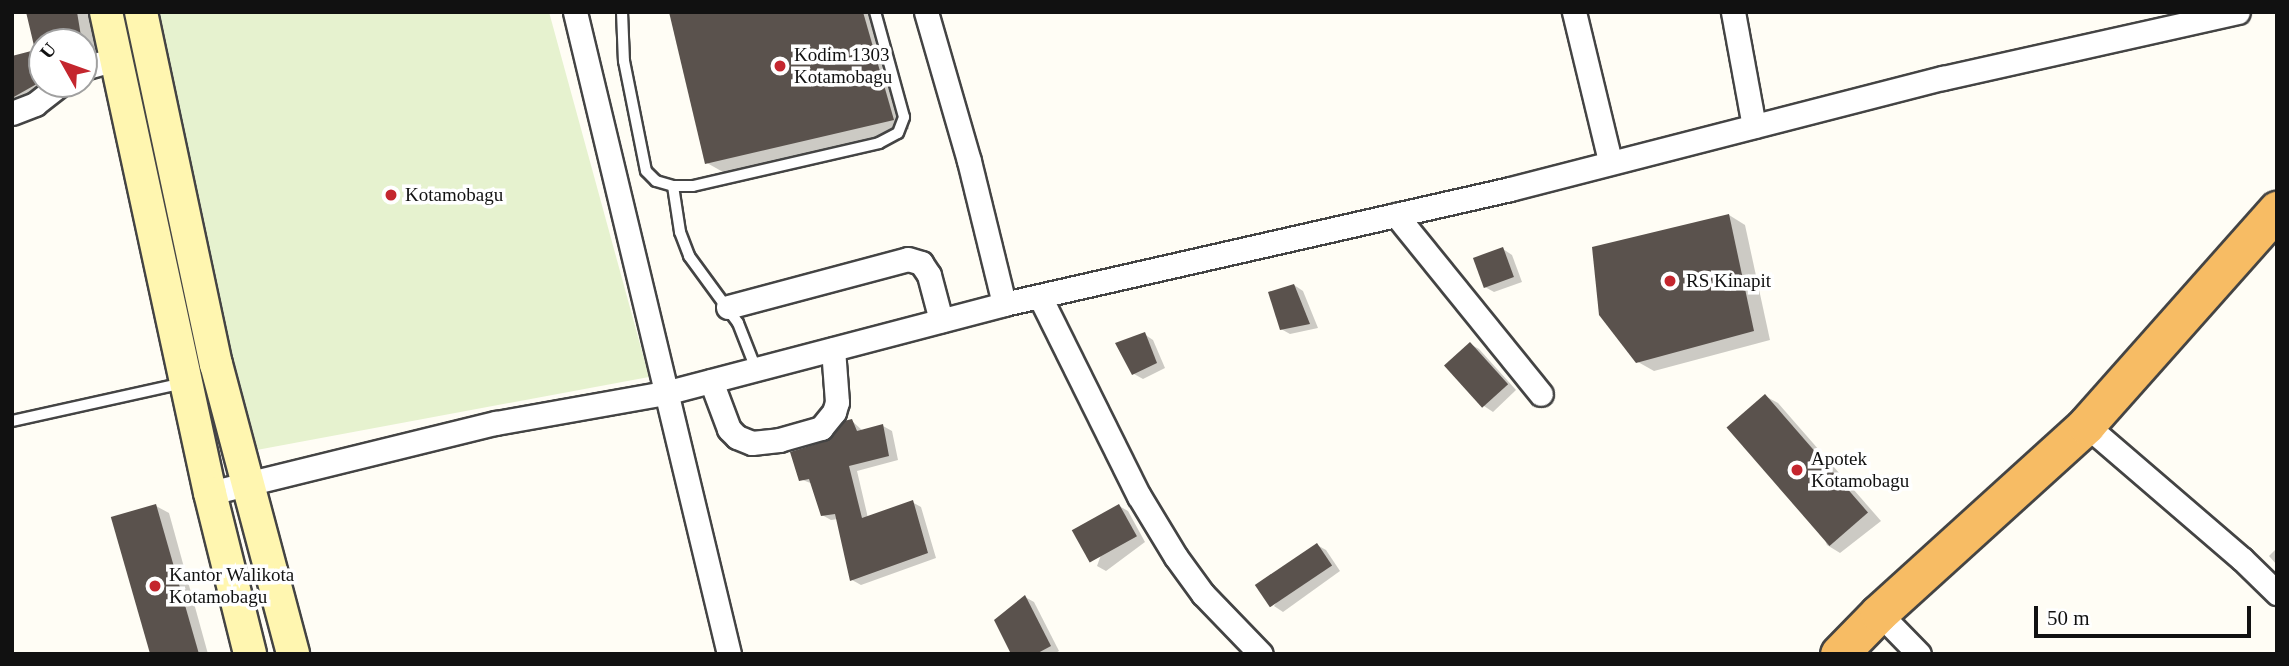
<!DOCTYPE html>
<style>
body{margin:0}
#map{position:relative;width:2289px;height:666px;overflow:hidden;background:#fffdf5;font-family:"Times New Roman",serif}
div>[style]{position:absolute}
.pitch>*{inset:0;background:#e6f2cf}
.shadow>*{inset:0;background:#0003}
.building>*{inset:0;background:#5a524d;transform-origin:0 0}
.roads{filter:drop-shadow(2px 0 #444) drop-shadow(-2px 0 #444) drop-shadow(0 2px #444) drop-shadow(0 -2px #444)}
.service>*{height:10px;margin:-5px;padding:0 5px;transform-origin:5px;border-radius:5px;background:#fff}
.minor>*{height:23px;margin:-11.5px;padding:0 11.5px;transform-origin:11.5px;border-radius:11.5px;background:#fff}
.secondary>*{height:32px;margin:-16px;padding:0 16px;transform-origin:16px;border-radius:16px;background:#fff6b0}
.trunk>*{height:37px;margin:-18.5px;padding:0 18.5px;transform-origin:18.5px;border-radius:18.5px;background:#f7bc64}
.dots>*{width:19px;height:19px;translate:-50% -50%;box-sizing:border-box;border:4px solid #fff;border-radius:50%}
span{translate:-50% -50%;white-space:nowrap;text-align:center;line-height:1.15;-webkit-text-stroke:7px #fff;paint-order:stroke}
.poi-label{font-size:19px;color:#111}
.left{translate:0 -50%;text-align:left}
.frame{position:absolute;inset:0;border:14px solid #111;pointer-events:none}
.north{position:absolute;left:28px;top:28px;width:70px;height:70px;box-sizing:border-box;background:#fff;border:2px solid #a0a0a0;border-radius:50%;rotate:310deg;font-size:19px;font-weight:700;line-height:28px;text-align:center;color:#111}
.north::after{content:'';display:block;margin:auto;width:24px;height:32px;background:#c4262e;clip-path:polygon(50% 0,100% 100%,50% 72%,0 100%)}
.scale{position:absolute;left:2034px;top:606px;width:217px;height:32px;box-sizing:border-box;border:4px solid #111;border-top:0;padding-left:9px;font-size:21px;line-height:24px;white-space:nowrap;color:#111;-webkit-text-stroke:5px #fff;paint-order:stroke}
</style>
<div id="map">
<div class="pitch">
<i style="clip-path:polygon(138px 12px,549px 12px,649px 377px,246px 452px)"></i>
</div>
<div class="shadow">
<i style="clip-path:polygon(28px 12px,100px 12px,93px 24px,100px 63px,90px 68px,84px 81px,84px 42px,42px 42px,42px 84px,66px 84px,12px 115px,12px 58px,37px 51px)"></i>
<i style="clip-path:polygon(671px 12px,876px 12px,909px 129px,723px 172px,707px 163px)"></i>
<i style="clip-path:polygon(1729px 215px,1745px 225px,1770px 340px,1654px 371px,1638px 362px)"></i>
<i style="clip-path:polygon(1503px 249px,1512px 255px,1522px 282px,1494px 292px,1485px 287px)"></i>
<i style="clip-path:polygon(1294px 285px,1303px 291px,1318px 328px,1290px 334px,1281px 329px)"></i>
<i style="clip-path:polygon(1144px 334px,1153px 340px,1165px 368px,1143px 379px,1134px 374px)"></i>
<i style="clip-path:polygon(1470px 344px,1479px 349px,1516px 390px,1493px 412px,1484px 406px)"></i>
<i style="clip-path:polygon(1765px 396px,1778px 403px,1881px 521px,1840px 553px,1827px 545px)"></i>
<i style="clip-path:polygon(852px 421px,863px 431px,883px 426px,892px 431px,898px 460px,857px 471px,868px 518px,912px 502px,921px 507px,936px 558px,861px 585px,852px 580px,838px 519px,831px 520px,822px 515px,813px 484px,800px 479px,827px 443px)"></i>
<i style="clip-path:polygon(156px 506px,169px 513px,208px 654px,151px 654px)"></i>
<i style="clip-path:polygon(1119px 506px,1128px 511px,1145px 542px,1106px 571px,1097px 566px)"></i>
<i style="clip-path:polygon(1317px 545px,1326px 550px,1340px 571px,1283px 612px,1274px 606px)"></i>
<i style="clip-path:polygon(2277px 548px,2277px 565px,2269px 556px)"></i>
<i style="clip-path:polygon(1025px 597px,1034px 602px,1059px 651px,1054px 654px,1013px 654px)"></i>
</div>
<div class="building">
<i style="clip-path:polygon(26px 12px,77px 12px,82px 42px,42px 42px,42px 81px,12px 98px,12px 56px,35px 50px)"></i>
<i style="clip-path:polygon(669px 12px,863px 12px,894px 120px,705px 164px)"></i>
<i style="clip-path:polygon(1729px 214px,1754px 331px,1636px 363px,1599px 315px,1592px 247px)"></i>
<i style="left:1503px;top:247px;width:32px;height:32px;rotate:70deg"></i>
<i style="clip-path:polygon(1294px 284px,1310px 324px,1280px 330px,1268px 292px)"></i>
<i style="clip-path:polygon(1145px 332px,1157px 363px,1132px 375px,1115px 343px)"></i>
<i style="left:1470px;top:342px;width:57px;height:35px;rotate:48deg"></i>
<i style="left:1765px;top:394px;width:157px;height:51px;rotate:49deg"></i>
<i style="clip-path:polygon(852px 419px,857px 431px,883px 424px,889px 456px,849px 466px,862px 518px,913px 500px,928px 553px,850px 581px,835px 514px,821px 516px,809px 479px,799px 481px,790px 452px,826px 441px,844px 421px)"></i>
<i style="left:156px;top:504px;width:156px;height:47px;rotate:74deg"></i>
<i style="left:1119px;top:504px;width:37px;height:54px;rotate:61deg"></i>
<i style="left:1317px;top:543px;width:27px;height:75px;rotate:56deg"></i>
<i style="clip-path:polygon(1025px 595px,1051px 646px,1036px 654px,1011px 654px,994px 620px)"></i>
</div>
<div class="roads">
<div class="service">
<i style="left:622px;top:12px;width:49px;rotate:87.7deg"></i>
<i style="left:624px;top:61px;width:112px;rotate:78.7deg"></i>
<i style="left:646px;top:171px;width:14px;rotate:45deg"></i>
<i style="left:656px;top:181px;width:18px;rotate:16deg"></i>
<i style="left:673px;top:186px;width:20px"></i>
<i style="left:693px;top:186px;width:191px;rotate:-13deg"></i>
<i style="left:879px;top:143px;width:21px;rotate:-28deg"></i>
<i style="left:898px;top:133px;width:17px;rotate:-69deg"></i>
<i style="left:904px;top:117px;width:109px;rotate:-105.4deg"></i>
<i style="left:673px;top:186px;width:47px;rotate:81.3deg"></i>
<i style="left:680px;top:232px;width:26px;rotate:69deg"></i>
<i style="left:689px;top:256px;width:83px;rotate:53.8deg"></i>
<i style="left:738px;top:323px;width:49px;rotate:68.6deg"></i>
<i style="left:12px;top:421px;width:176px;rotate:-12.5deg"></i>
</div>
<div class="minor">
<i style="left:575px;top:12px;width:660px;rotate:76.51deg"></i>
<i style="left:926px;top:12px;width:155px;rotate:73.9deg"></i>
<i style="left:969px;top:161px;width:147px;rotate:76.2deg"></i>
<i style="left:1574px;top:12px;width:153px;rotate:76.4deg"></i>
<i style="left:1733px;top:12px;width:116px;rotate:79.6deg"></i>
<i style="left:84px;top:68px;width:32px;rotate:-16deg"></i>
<i style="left:12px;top:113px;width:25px;rotate:-21deg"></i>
<i style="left:35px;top:104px;width:33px;rotate:-38deg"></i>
<i style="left:1396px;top:215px;width:230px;rotate:51deg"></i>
<i style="left:1040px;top:297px;width:222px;rotate:63.6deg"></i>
<i style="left:1139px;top:496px;width:71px;rotate:58.8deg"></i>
<i style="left:1176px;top:557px;width:46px;rotate:53.9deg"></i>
<i style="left:1203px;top:594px;width:83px;rotate:46deg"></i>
<i style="left:728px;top:307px;width:186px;rotate:-14.9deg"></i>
<i style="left:908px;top:259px;width:14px;rotate:17deg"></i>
<i style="left:921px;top:263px;width:14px;rotate:56deg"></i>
<i style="left:929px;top:275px;width:47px;rotate:75.1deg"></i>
<i style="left:711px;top:381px;width:51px;rotate:69.4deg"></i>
<i style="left:729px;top:429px;width:11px;rotate:45deg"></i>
<i style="left:737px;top:437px;width:16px;rotate:22deg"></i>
<i style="left:752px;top:443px;width:27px;rotate:-6deg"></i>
<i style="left:779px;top:440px;width:44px;rotate:-15.9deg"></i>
<i style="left:821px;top:428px;width:21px;rotate:-51deg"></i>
<i style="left:834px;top:412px;width:10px;rotate:-73deg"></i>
<i style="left:837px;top:402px;width:53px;rotate:-94.3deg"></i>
<i style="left:2086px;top:425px;width:206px;rotate:40.7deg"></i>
<i style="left:2242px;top:559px;width:49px;rotate:44.2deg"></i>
<i style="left:210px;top:493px;width:294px;rotate:-13.8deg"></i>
<i style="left:496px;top:423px;width:172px;rotate:-10.1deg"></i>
<i style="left:665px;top:393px;width:350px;rotate:-14.7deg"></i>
<i style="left:1004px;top:304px;width:519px;rotate:-12.8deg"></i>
<i style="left:1510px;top:189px;width:447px;rotate:-14.4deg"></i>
<i style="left:1943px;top:78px;width:302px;rotate:-12.6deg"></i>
<i style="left:1879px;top:613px;width:57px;rotate:45.7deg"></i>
</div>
<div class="secondary">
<i style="left:106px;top:12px;width:492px;rotate:77.8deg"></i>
<i style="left:210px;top:493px;width:166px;rotate:76deg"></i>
<i style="left:141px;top:12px;width:360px;rotate:78deg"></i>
<i style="left:216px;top:364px;width:300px;rotate:75.1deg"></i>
</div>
<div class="trunk">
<i style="left:1839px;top:654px;width:57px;rotate:-45.7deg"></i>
<i style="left:1879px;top:613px;width:280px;rotate:-42.2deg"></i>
<i style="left:2086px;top:425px;width:288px;rotate:-48.4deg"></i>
</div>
</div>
<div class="dots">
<i style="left:780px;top:66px;background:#c4262e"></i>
<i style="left:391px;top:195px;background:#c4262e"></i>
<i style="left:1670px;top:281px;background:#c4262e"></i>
<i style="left:1797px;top:470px;background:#c4262e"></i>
<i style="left:155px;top:586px;background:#c4262e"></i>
</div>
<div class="poi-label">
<span class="left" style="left:794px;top:66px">Kodim 1303<br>Kotamobagu</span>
<span class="left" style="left:405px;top:195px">Kotamobagu</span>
<span class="left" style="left:1686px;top:281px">RS Kinapit</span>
<span class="left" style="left:1811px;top:470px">Apotek<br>Kotamobagu</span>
<span class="left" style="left:169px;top:586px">Kantor Walikota<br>Kotamobagu</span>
</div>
<div class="frame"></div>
<div class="north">U</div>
<div class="scale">50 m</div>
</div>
